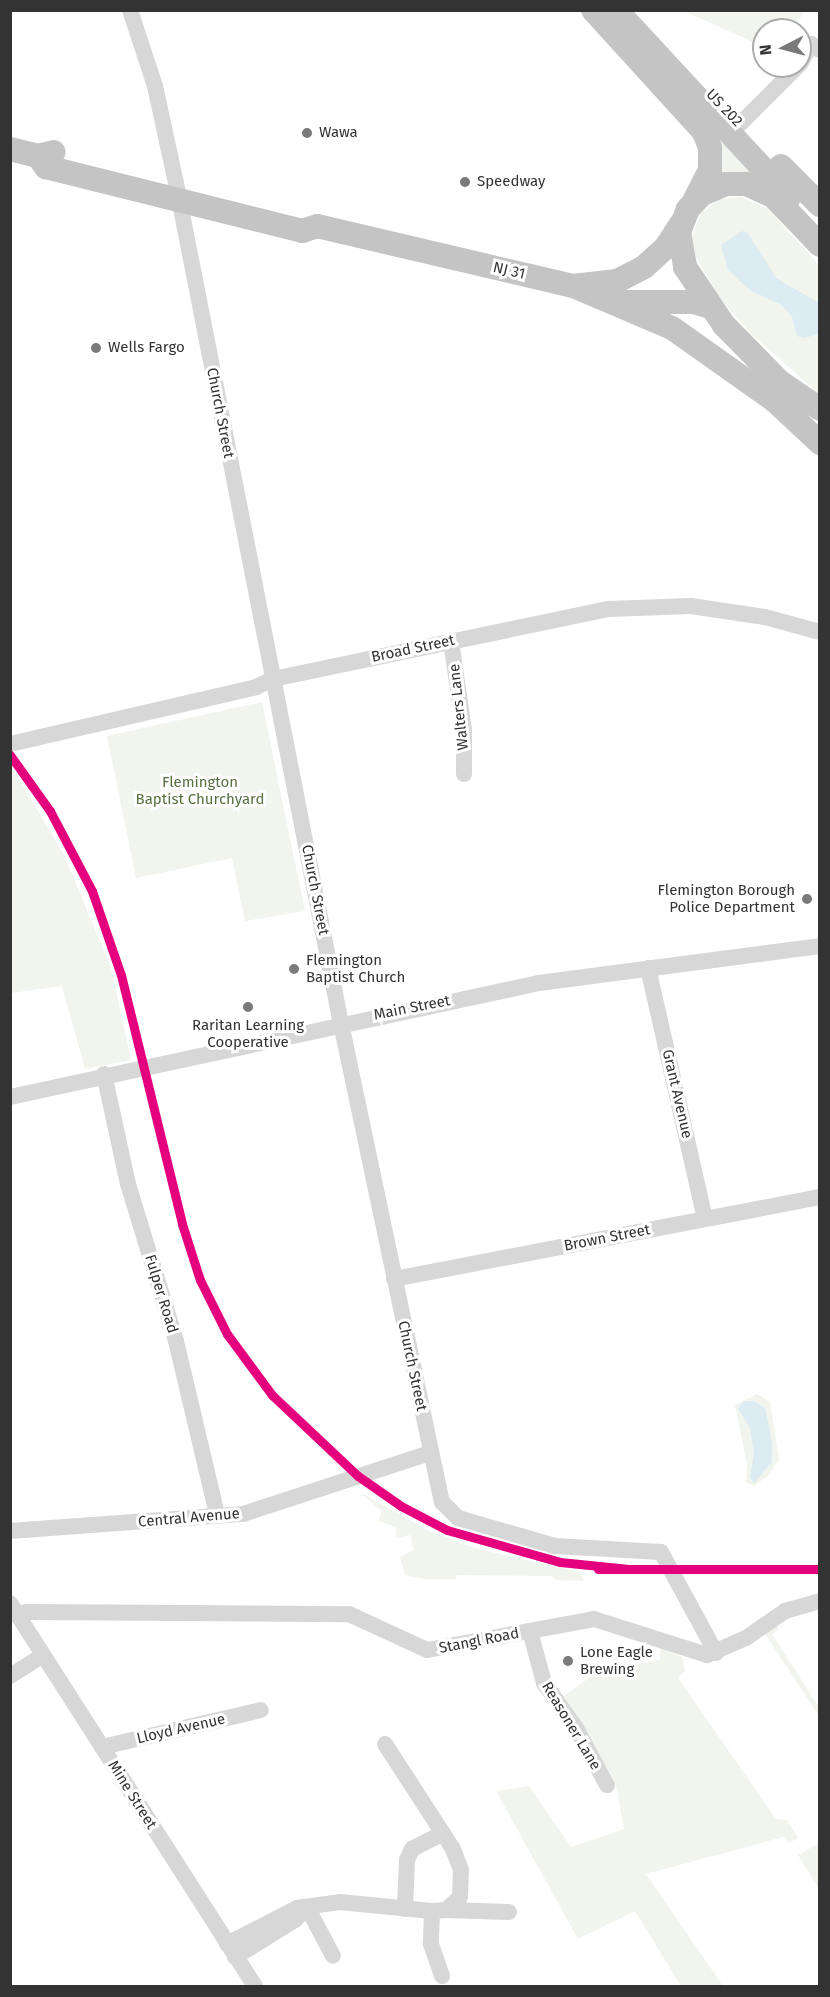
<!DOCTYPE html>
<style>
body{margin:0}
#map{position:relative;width:830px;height:1997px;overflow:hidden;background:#fff;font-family:"Fira Sans",sans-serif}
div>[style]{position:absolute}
.green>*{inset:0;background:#f1f5ed}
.water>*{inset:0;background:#ddebf3}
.minor>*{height:16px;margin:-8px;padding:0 8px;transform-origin:8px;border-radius:8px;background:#d7d7d7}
.highway>*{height:24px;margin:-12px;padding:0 12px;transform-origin:12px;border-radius:12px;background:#c4c4c4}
.rail-1>*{height:9px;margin:-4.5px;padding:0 4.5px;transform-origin:4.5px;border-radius:4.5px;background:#e5007d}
.dots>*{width:16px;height:16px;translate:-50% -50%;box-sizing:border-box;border:3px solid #fff;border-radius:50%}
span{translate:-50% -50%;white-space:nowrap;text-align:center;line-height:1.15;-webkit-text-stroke:6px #fff;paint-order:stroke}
.street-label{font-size:15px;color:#333}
.poi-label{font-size:15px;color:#333}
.left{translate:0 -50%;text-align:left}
.right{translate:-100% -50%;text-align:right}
.park-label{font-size:15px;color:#56703f}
.frame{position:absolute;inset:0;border:12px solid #333;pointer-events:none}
.north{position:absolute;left:752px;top:18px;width:60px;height:60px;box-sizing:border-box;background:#fff;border:2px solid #adadad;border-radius:50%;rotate:264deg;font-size:16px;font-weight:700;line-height:24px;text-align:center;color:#333}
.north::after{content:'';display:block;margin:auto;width:21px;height:27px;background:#7a7a7a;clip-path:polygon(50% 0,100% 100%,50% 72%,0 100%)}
</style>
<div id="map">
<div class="green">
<i style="clip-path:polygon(684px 11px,804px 11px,794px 30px,764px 30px,764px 47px)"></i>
<i style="clip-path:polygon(714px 123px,760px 176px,720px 175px)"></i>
<i style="clip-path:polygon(741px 197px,767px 208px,819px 265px,819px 394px,750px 333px,719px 297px,696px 257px,692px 237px,701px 213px,720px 199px)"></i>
<i style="clip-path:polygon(262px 702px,305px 911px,245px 921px,232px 858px,136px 878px,107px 736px)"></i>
<i style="clip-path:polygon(11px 765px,64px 855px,111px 968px,131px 1060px,85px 1069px,62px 986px,11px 993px)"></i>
<i style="clip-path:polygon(757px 1394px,770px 1402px,779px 1459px,768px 1476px,754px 1486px,746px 1482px,747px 1464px,735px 1405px)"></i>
<i style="clip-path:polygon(358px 1491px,429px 1531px,474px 1548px,579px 1572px,584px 1581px,556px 1580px,552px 1576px,457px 1575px,456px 1579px,423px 1579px,405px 1575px,400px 1557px,414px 1550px,410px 1535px,396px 1538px,396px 1527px,378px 1521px,382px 1511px)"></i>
<i style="clip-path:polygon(774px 1625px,779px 1629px,772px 1634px,819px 1707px,819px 1716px,765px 1634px)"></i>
<i style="clip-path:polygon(660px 1648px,682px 1657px,685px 1671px,678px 1678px,776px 1819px,787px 1820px,798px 1838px,789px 1843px,783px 1837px,646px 1874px,723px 1986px,681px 1986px,635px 1911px,578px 1939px,496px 1791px,529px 1786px,571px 1847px,624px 1829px,615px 1781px,564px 1696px,597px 1672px,660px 1660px)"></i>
<i style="clip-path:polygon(819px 1843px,819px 1889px,798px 1855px)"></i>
</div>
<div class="water">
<i style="clip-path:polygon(742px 231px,748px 233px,776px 278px,819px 303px,819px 334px,804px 338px,797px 336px,792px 317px,782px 305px,751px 291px,728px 270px,721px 245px)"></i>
<i style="clip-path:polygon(744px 1401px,754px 1401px,765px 1408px,772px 1441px,772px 1462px,754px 1483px,750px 1477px,754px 1453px,750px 1428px,738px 1408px)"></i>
</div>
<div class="minor">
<i style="left:130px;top:10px;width:80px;rotate:71.8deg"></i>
<i style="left:155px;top:86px;width:99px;rotate:77.8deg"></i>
<i style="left:176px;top:183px;width:847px;rotate:78.9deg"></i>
<i style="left:339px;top:1014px;width:499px;rotate:78.1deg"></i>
<i style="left:442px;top:1502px;width:23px;rotate:45deg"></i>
<i style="left:458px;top:1518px;width:101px;rotate:16.1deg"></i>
<i style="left:555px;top:1546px;width:106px;rotate:3.2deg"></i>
<i style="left:661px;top:1552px;width:115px;rotate:61.4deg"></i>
<i style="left:800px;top:64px;width:23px;rotate:-61deg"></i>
<i style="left:811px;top:44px;width:11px;rotate:34deg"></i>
<i style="left:740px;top:124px;width:82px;rotate:-45deg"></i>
<i style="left:451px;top:641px;width:90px;rotate:81.7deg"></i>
<i style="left:464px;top:730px;width:44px;rotate:90deg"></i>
<i style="left:10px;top:744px;width:253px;rotate:-13deg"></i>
<i style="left:256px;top:687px;width:19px;rotate:-25deg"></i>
<i style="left:273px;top:679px;width:343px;rotate:-11.8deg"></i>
<i style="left:609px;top:609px;width:82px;rotate:-2.1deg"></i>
<i style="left:691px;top:606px;width:75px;rotate:8.5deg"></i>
<i style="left:765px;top:617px;width:57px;rotate:15.3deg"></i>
<i style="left:648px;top:968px;width:257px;rotate:77.2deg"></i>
<i style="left:104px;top:1074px;width:113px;rotate:77.7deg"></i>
<i style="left:128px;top:1184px;width:164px;rotate:73deg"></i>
<i style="left:176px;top:1341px;width:179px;rotate:76.7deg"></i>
<i style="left:10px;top:1097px;width:541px;rotate:-12.16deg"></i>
<i style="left:539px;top:983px;width:283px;rotate:-7.5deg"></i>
<i style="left:394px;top:1279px;width:434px;rotate:-10.9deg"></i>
<i style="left:10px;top:1531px;width:234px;rotate:-4.2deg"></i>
<i style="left:243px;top:1514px;width:197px;rotate:-18.1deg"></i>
<i style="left:10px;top:1603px;width:455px;rotate:57.4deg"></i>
<i style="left:19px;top:1617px;width:9px;rotate:-36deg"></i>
<i style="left:26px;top:1612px;width:323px;rotate:0.4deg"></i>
<i style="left:349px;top:1614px;width:86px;rotate:24.8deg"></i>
<i style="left:427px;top:1650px;width:170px;rotate:-10.5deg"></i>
<i style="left:594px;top:1619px;width:119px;rotate:17.7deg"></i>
<i style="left:707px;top:1655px;width:43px;rotate:-23.6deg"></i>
<i style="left:746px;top:1638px;width:47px;rotate:-34.7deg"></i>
<i style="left:785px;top:1611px;width:36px;rotate:-16deg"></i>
<i style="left:530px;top:1631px;width:54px;rotate:74.9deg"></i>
<i style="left:544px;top:1683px;width:55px;rotate:54.6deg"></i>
<i style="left:576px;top:1728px;width:65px;rotate:61.5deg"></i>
<i style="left:10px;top:1676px;width:39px;rotate:-32deg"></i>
<i style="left:102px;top:1747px;width:163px;rotate:-13.1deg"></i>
<i style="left:307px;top:1907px;width:55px;rotate:62deg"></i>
<i style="left:405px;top:1909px;width:49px;rotate:-87.7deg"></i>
<i style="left:407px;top:1860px;width:12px;rotate:-66deg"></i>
<i style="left:412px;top:1849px;width:35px;rotate:-27deg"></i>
<i style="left:446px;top:1910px;width:63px;rotate:1.8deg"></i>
<i style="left:432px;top:1911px;width:33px;rotate:92deg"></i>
<i style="left:431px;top:1944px;width:34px;rotate:71deg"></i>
<i style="left:227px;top:1944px;width:79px;rotate:-27.2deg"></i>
<i style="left:297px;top:1908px;width:43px;rotate:-7.9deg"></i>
<i style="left:340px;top:1902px;width:92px;rotate:5.6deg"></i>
<i style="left:432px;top:1911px;width:14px;rotate:-4deg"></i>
<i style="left:446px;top:1910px;width:19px;rotate:-43deg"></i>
<i style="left:460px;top:1897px;width:27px;rotate:-88deg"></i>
<i style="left:461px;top:1870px;width:22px;rotate:-111deg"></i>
<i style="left:453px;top:1849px;width:125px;rotate:-122.9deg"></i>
<i style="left:235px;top:1957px;width:70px;rotate:-31.7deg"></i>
<i style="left:295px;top:1920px;width:18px;rotate:-47deg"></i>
</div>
<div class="highway">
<i style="left:593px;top:10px;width:165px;rotate:47.7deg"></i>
<i style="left:704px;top:132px;width:17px;rotate:69deg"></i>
<i style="left:710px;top:148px;width:22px;rotate:90deg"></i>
<i style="left:710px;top:170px;width:34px;rotate:117deg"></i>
<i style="left:616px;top:10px;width:255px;rotate:47.2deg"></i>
<i style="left:10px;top:149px;width:29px;rotate:14deg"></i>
<i style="left:38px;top:156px;width:16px;rotate:-14deg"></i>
<i style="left:38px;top:156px;width:14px;rotate:54deg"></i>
<i style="left:46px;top:167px;width:264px;rotate:14deg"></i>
<i style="left:302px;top:231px;width:16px;rotate:-18deg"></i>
<i style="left:317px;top:226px;width:263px;rotate:13.2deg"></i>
<i style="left:573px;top:286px;width:44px;rotate:-6.5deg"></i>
<i style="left:617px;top:281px;width:30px;rotate:-27deg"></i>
<i style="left:644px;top:267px;width:30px;rotate:-42deg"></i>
<i style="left:666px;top:247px;width:27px;rotate:-57deg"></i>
<i style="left:781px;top:166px;width:55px;rotate:45deg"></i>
<i style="left:820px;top:245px;width:68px;rotate:-133.8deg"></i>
<i style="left:773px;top:196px;width:30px;rotate:-156deg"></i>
<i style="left:746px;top:184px;width:20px;rotate:180deg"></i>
<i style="left:726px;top:184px;width:26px;rotate:157deg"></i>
<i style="left:702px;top:194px;width:21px;rotate:133deg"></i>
<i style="left:688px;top:209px;width:25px;rotate:111deg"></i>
<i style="left:679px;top:232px;width:36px;rotate:80deg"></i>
<i style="left:685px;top:267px;width:70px;rotate:56.1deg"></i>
<i style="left:724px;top:325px;width:80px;rotate:45.5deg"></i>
<i style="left:780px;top:382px;width:48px;rotate:34deg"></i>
<i style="left:578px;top:288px;width:102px;rotate:23.1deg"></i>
<i style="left:672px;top:328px;width:126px;rotate:35.3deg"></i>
<i style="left:775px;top:401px;width:62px;rotate:43deg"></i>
<i style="left:626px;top:302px;width:68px"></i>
<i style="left:694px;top:302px;width:17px;rotate:17deg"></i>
</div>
<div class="rail-1">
<i style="left:10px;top:755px;width:69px;rotate:54.5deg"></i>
<i style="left:50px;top:811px;width:90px;rotate:62.3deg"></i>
<i style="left:92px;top:891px;width:89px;rotate:71deg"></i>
<i style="left:121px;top:975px;width:256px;rotate:76.2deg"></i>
<i style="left:182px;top:1224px;width:59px;rotate:72.2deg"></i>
<i style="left:200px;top:1280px;width:60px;rotate:63.4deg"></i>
<i style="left:227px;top:1334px;width:76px;rotate:53.6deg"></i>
<i style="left:272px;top:1395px;width:118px;rotate:43.3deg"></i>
<i style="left:358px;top:1476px;width:52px;rotate:34.9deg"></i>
<i style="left:401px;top:1506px;width:52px;rotate:27.6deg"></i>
<i style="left:447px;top:1530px;width:117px;rotate:15.8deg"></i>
<i style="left:560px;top:1562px;width:69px;rotate:5.8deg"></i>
<i style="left:598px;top:1569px;width:222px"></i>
</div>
<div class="dots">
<i style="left:307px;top:133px;background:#7a7a7a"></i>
<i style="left:465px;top:182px;background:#7a7a7a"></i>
<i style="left:96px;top:348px;background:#7a7a7a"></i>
<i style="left:807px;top:899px;background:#7a7a7a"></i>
<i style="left:294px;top:969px;background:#7a7a7a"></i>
<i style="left:248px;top:1007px;background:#7a7a7a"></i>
<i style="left:568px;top:1661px;background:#7a7a7a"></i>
</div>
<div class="street-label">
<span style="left:724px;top:108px;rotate:46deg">US 202</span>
<span style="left:509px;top:271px;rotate:13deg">NJ 31</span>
<span style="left:220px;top:413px;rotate:79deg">Church Street</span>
<span style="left:413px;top:649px;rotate:-12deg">Broad Street</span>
<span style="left:459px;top:707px;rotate:-96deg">Walters Lane</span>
<span style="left:315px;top:890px;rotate:79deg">Church Street</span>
<span style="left:412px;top:1008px;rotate:-11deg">Main Street</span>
<span style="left:677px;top:1094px;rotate:77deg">Grant Avenue</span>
<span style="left:607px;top:1238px;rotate:-11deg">Brown Street</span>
<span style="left:161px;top:1294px;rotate:73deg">Fulper Road</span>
<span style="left:412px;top:1366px;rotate:78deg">Church Street</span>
<span style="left:189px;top:1518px;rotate:-5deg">Central Avenue</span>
<span style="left:479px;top:1641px;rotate:-11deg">Stangl Road</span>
<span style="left:571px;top:1726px;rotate:59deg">Reasoner Lane</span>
<span style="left:181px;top:1729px;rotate:-13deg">Lloyd Avenue</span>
<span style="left:132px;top:1795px;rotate:58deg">Mine Street</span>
</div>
<div class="poi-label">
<span class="left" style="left:319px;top:133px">Wawa</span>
<span class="left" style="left:477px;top:182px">Speedway</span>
<span class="left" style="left:108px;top:348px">Wells Fargo</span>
<span class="right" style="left:795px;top:899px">Flemington Borough<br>Police Department</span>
<span class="left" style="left:306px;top:969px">Flemington<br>Baptist Church</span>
<span style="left:248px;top:1034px">Raritan Learning<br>Cooperative</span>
<span class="left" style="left:580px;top:1661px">Lone Eagle<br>Brewing</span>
</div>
<div class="park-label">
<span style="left:200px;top:791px">Flemington<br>Baptist Churchyard</span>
</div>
<div class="frame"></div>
<div class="north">N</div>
</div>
